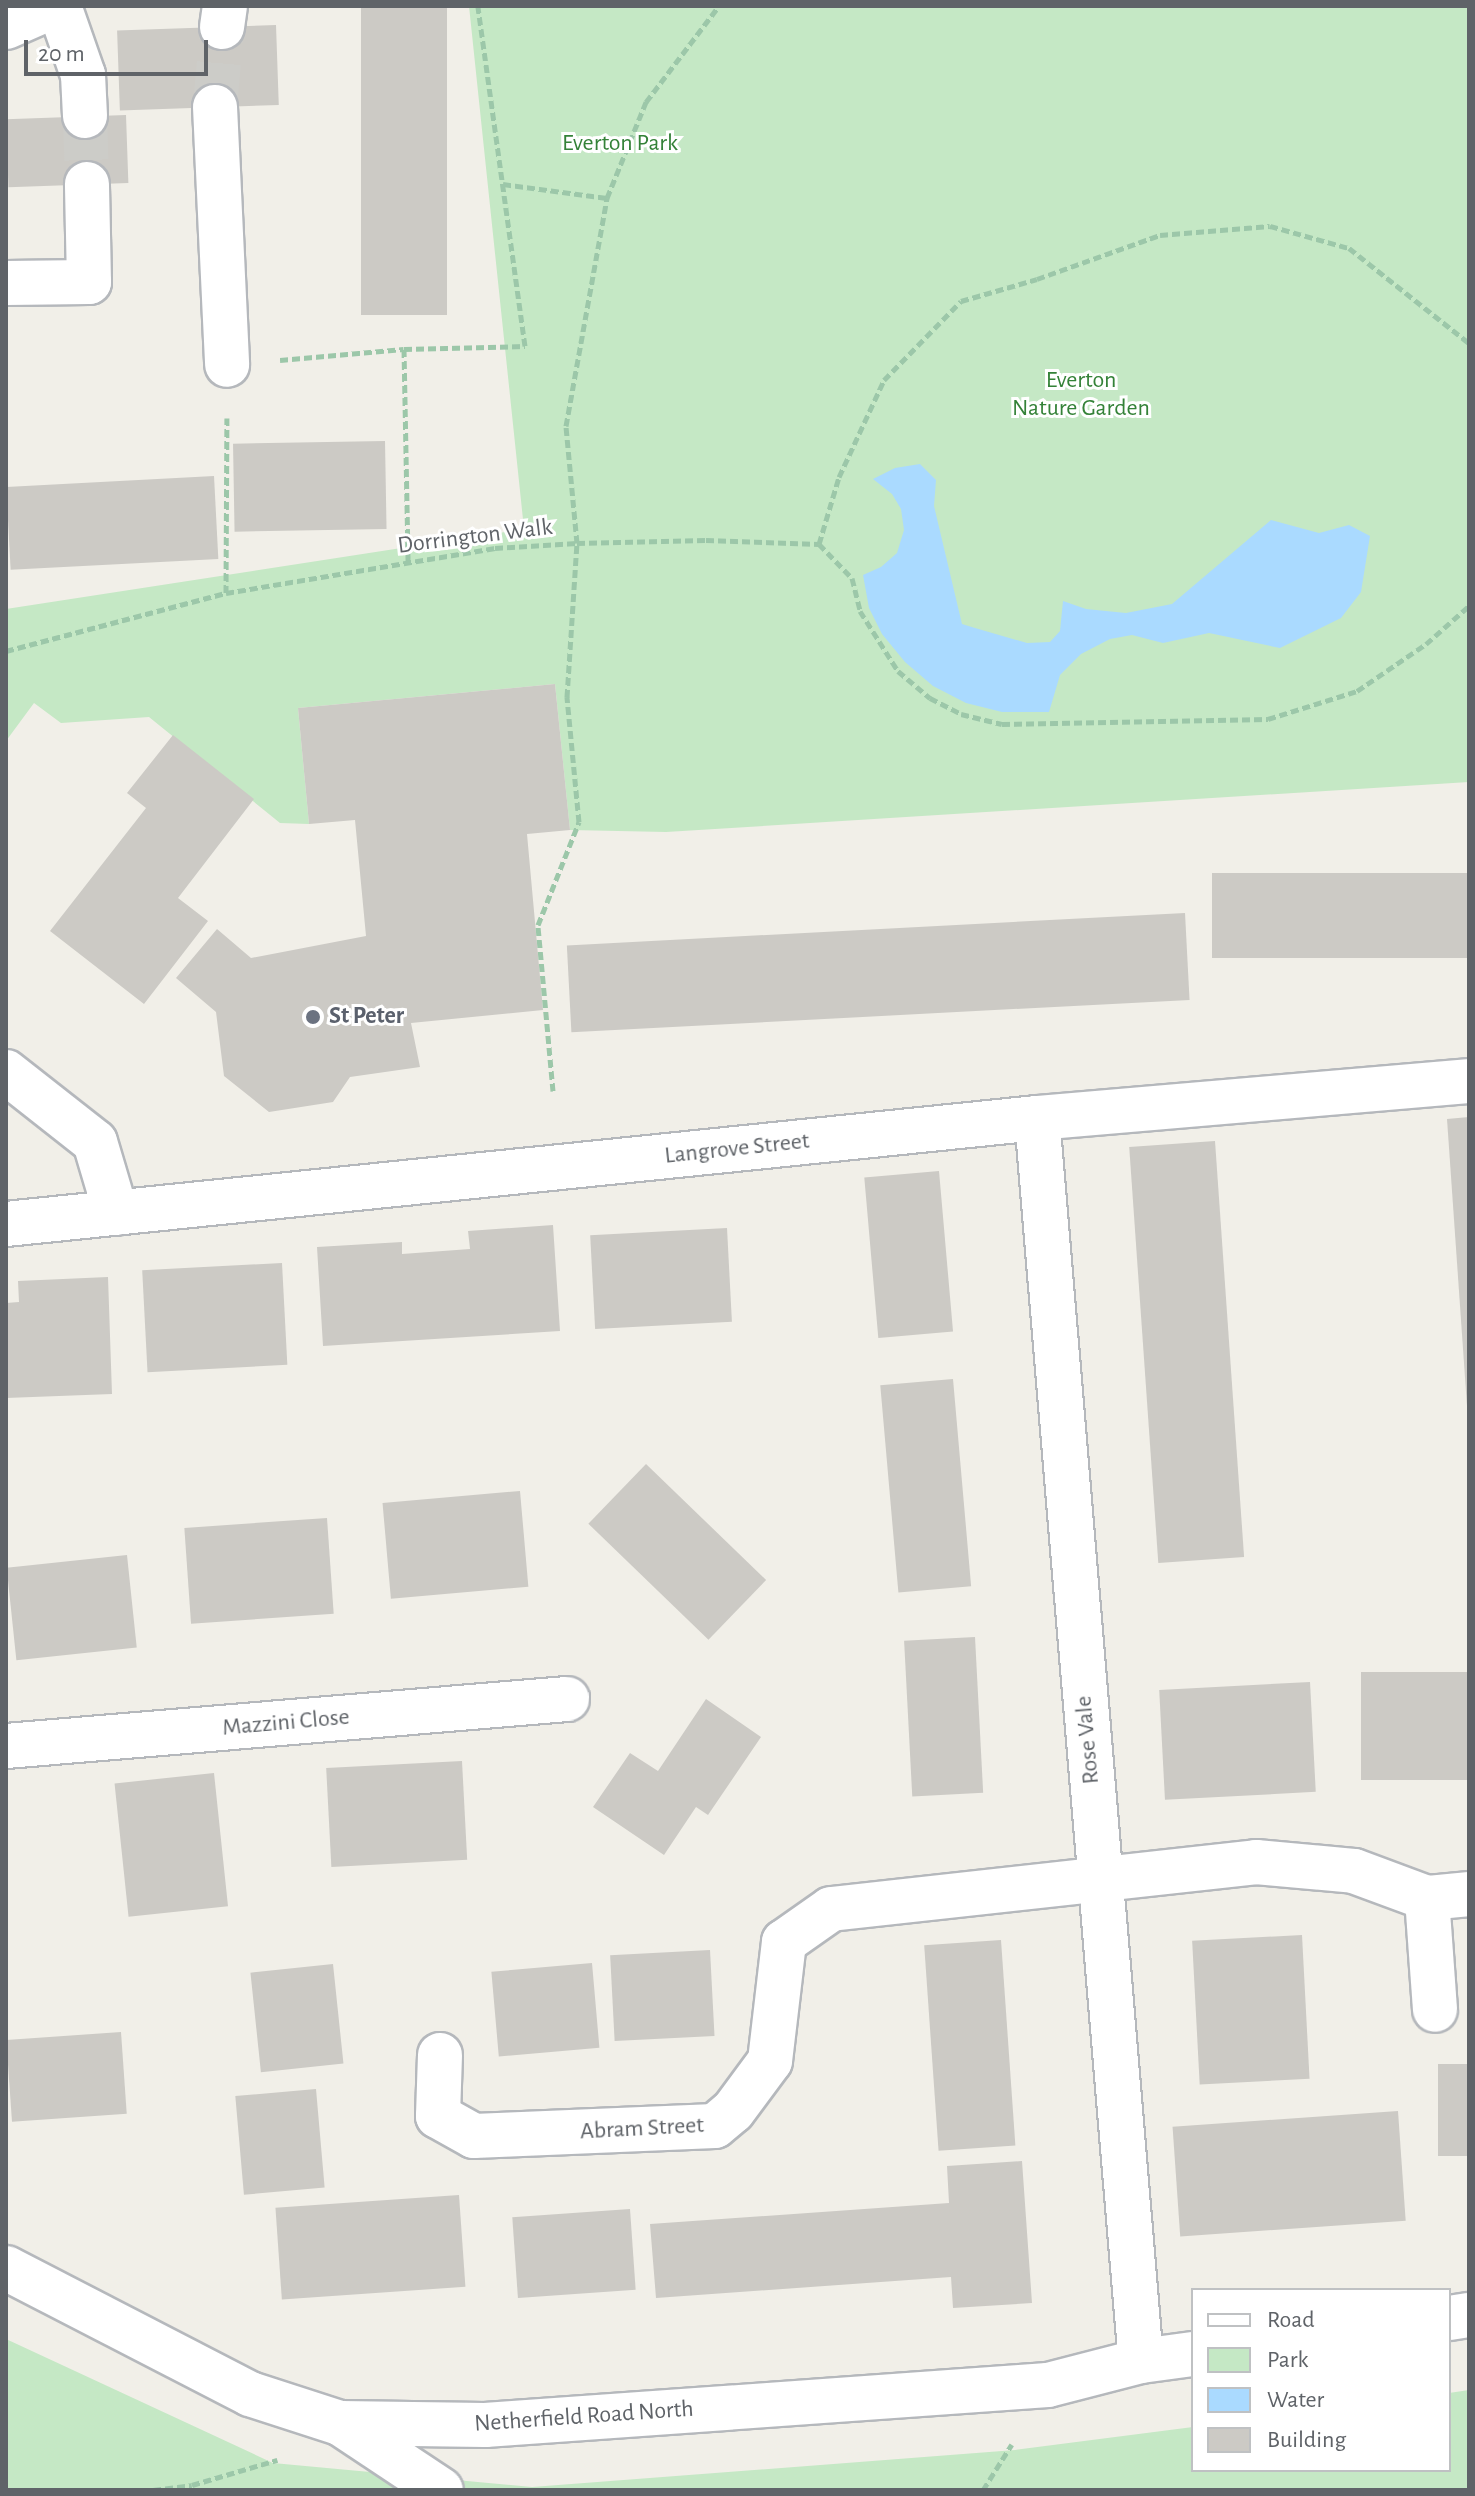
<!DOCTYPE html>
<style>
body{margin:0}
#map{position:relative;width:1475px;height:2496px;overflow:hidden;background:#f1efe8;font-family:"Alegreya Sans",sans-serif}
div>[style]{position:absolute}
.green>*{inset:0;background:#c5e8c5}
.water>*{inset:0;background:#aadaff}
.building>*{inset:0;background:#cccac5;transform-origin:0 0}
.minor-tunnel>*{height:44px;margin-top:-22px;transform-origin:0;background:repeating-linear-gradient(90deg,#ccccc8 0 44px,transparent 0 66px)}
.path>*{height:5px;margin-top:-2.5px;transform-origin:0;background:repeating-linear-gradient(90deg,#9cc7a9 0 8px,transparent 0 12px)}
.roads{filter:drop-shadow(2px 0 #b5b8bc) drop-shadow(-2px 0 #b5b8bc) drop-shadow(0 2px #b5b8bc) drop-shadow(0 -2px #b5b8bc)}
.minor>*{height:44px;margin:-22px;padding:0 22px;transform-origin:22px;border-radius:22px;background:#fff}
.dots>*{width:22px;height:22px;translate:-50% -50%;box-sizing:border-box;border:4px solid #fff;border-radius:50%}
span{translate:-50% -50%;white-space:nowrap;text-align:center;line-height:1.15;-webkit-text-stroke:6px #fff;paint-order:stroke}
.park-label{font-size:24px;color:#348238}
.street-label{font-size:24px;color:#5f6368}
.worship-label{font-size:24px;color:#5b616d;font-weight:700}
.left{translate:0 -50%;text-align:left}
.frame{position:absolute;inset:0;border:8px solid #5f6368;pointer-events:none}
.legend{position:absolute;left:1191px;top:2288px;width:260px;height:184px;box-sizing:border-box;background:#fff;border:2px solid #bfc1c3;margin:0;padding:10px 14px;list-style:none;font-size:24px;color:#5f6368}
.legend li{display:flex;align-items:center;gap:16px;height:40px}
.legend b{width:40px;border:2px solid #bfc1c3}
.scale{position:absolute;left:24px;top:40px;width:184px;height:36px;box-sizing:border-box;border:4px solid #5f6368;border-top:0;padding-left:10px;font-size:24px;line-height:28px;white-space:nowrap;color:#5f6368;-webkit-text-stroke:6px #fff;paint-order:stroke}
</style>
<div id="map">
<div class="green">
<i style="clip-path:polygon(469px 6px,1469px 6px,1469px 782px,666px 832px,570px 830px,555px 684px,298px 708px,309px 824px,280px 823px,149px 717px,61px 723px,34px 703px,6px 741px,6px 609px,524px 529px)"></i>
<i style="clip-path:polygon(6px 2339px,273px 2463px,532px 2487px,1015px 2450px,1193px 2427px,1193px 2470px,1449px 2470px,1449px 2393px,1469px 2390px,1469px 2490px,6px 2490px)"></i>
</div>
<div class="water">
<i style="clip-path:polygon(920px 464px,936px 480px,934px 506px,962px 624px,975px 628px,1027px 643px,1050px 642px,1060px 631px,1063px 601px,1086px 609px,1126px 613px,1172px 604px,1271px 520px,1319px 533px,1349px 525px,1370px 536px,1361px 592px,1341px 618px,1280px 648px,1209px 633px,1163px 643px,1132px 635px,1110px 639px,1081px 654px,1060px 675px,1049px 712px,1002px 712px,966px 703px,933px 686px,905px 662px,882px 634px,869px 608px,863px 575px,881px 567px,897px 553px,904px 530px,901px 509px,892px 494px,873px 479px,895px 468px)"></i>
</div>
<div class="building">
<i style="left:361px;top:6px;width:86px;height:309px"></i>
<i style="left:276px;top:25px;width:80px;height:159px;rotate:88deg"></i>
<i style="left:126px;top:115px;width:68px;height:120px;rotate:88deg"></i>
<i style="left:385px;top:441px;width:88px;height:152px;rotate:89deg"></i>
<i style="left:214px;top:476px;width:83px;height:208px;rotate:87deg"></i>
<i style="clip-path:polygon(555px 684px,570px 830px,527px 834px,543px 1010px,411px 1023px,420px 1067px,350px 1077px,333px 1102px,269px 1112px,224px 1076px,216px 1012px,176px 978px,217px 929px,251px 958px,366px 936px,355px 820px,309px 824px,298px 708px)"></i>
<i style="clip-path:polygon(173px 735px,254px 799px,178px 898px,208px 921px,144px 1004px,50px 931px,146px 808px,127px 793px)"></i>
<i style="left:1469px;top:873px;width:85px;height:257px;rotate:90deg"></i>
<i style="left:1185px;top:913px;width:87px;height:619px;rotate:87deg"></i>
<i style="clip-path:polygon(1469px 1117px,1469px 1406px,1467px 1406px,1447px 1119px)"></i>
<i style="left:1215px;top:1141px;width:417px;height:86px;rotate:86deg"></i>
<i style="left:939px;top:1171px;width:161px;height:75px;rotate:85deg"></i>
<i style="clip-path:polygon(553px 1225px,560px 1331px,323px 1346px,317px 1247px,402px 1242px,402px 1254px,470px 1249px,468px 1231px)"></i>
<i style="left:727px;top:1228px;width:94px;height:137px;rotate:87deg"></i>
<i style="left:282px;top:1263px;width:102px;height:140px;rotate:87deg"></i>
<i style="clip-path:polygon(108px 1277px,112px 1394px,6px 1398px,6px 1303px,19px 1302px,18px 1281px)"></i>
<i style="left:953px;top:1379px;width:208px;height:73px;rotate:85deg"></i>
<i style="left:646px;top:1464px;width:167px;height:83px;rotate:44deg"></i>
<i style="left:520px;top:1491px;width:96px;height:138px;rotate:85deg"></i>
<i style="left:327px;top:1518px;width:96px;height:143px;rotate:86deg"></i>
<i style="left:127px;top:1555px;width:93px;height:121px;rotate:84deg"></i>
<i style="left:975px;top:1637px;width:156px;height:71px;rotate:87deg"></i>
<i style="left:1469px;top:1672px;width:108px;height:108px;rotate:90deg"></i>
<i style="left:1310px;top:1682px;width:110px;height:151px;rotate:87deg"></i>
<i style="clip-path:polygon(706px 1699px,761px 1737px,708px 1815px,696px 1807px,664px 1855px,593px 1807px,630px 1753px,658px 1771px)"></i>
<i style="left:462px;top:1761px;width:99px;height:136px;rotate:87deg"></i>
<i style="left:214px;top:1773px;width:134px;height:100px;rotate:84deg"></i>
<i style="left:1302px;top:1935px;width:144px;height:110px;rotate:87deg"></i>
<i style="left:1001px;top:1940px;width:206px;height:77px;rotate:86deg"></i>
<i style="left:710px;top:1950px;width:86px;height:100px;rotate:87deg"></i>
<i style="left:592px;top:1963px;width:85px;height:101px;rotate:85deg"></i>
<i style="left:333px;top:1964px;width:100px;height:83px;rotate:84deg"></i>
<i style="left:121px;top:2032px;width:82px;height:115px;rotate:86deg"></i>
<i style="left:1469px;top:2064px;width:92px;height:31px;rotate:90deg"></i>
<i style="left:316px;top:2089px;width:99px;height:81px;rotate:85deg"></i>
<i style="left:1398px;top:2111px;width:110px;height:226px;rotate:86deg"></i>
<i style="clip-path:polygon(1022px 2161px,1032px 2303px,953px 2308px,951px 2277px,656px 2298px,650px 2224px,949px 2203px,947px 2166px)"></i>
<i style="left:459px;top:2195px;width:92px;height:184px;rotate:86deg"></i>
<i style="left:630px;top:2209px;width:81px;height:118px;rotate:86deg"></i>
</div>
<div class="minor-tunnel">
<i style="left:215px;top:107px;width:80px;rotate:-85deg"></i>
<i style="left:85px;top:116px;width:68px;rotate:88.3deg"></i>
</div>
<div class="path">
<i style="left:503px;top:184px;width:105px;rotate:7.7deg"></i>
<i style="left:404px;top:349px;width:213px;rotate:88.9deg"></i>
<i style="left:280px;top:360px;width:124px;rotate:-5.1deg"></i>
<i style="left:404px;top:349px;width:121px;rotate:-1.4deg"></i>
<i style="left:525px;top:346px;width:343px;rotate:-97.9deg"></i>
<i style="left:819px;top:544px;width:70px;rotate:-73.4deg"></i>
<i style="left:839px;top:477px;width:107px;rotate:-65.1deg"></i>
<i style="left:884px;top:380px;width:110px;rotate:-45.7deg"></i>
<i style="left:961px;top:301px;width:79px;rotate:-16.1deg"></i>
<i style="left:1037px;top:279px;width:131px;rotate:-19.7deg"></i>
<i style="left:1160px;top:235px;width:110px;rotate:-4.7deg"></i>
<i style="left:1270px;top:226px;width:82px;rotate:15.6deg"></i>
<i style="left:1349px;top:248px;width:153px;rotate:38.4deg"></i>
<i style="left:226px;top:593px;width:175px;rotate:-89.7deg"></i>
<i style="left:6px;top:651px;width:228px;rotate:-14.8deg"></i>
<i style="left:226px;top:593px;width:273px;rotate:-9.5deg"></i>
<i style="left:495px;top:548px;width:82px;rotate:-3.5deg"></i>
<i style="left:577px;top:543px;width:118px;rotate:-95.4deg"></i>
<i style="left:566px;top:426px;width:232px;rotate:-79.8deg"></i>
<i style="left:607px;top:198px;width:104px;rotate:-67.9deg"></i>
<i style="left:646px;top:102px;width:121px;rotate:-52.8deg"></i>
<i style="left:553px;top:1091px;width:167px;rotate:-95.2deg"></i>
<i style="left:538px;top:925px;width:111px;rotate:-68.3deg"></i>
<i style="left:579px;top:822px;width:126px;rotate:-95.5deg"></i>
<i style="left:567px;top:697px;width:154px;rotate:-86.3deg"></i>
<i style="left:577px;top:543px;width:129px;rotate:-1.3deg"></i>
<i style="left:706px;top:540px;width:113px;rotate:2deg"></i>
<i style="left:819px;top:544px;width:47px;rotate:45.9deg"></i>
<i style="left:852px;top:578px;width:34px;rotate:76deg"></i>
<i style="left:860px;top:611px;width:71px;rotate:57.7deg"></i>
<i style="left:898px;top:671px;width:42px;rotate:40.2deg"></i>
<i style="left:930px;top:698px;width:35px;rotate:27deg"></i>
<i style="left:961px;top:714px;width:42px;rotate:13.7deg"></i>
<i style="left:1002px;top:724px;width:266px;rotate:-1.1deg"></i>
<i style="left:1268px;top:719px;width:93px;rotate:-17.5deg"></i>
<i style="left:1357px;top:691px;width:83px;rotate:-34.3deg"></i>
<i style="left:1426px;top:644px;width:57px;rotate:-41.5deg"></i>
<i style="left:153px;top:2490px;width:39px;rotate:-7deg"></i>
<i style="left:192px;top:2485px;width:89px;rotate:-16.4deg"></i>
<i style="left:983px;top:2490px;width:54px;rotate:-57.8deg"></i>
</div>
<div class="roads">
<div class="minor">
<i style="left:59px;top:6px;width:73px;rotate:70.8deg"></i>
<i style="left:83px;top:75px;width:41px;rotate:87.2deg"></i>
<i style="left:6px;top:27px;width:52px;rotate:-23.6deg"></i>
<i style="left:222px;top:27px;width:21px;rotate:-82deg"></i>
<i style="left:215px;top:107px;width:258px;rotate:87.3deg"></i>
<i style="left:6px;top:283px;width:83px;rotate:-0.7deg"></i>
<i style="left:89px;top:282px;width:98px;rotate:-91.2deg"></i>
<i style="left:6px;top:1072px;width:113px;rotate:38.2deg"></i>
<i style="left:95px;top:1142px;width:74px;rotate:73.5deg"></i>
<i style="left:1037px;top:1118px;width:1247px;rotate:85.22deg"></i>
<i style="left:6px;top:1224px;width:1036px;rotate:-5.87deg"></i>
<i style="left:1037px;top:1118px;width:434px;rotate:-4.9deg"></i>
<i style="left:6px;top:1746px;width:563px;rotate:-4.79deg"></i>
<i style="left:1427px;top:1898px;width:42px;rotate:-5.4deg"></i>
<i style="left:440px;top:2055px;width:61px;rotate:91.9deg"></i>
<i style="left:438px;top:2116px;width:41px;rotate:29.1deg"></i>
<i style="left:474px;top:2136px;width:241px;rotate:-2.4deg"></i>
<i style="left:715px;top:2126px;width:23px;rotate:-40deg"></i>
<i style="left:733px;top:2111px;width:62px;rotate:-53.5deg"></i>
<i style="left:770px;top:2061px;width:120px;rotate:-83.3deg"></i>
<i style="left:784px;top:1942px;width:57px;rotate:-35.1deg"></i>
<i style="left:831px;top:1909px;width:428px;rotate:-6.3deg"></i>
<i style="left:1256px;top:1862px;width:98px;rotate:5.2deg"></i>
<i style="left:1354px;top:1871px;width:78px;rotate:20.3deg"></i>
<i style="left:1427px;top:1898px;width:112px;rotate:85.9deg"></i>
<i style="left:6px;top:2268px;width:275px;rotate:27.3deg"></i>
<i style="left:250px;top:2394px;width:95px;rotate:17.9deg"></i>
<i style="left:340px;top:2423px;width:145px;rotate:0.8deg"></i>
<i style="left:485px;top:2425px;width:564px;rotate:-4.06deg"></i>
<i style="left:1048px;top:2385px;width:96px;rotate:-14.5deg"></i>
<i style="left:1141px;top:2361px;width:52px;rotate:-7.7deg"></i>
<i style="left:1449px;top:2318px;width:20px;rotate:-9deg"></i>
<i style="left:340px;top:2423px;width:121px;rotate:33.6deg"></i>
</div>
</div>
<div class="dots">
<i style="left:313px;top:1017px;background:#6b7280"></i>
</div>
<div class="park-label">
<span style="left:620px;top:144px">Everton Park</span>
<span style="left:1081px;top:395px">Everton<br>Nature Garden</span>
</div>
<div class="street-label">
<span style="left:475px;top:537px;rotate:-7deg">Dorrington Walk</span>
<span style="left:737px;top:1149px;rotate:-6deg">Langrove Street</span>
<span style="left:286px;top:1723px;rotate:-5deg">Mazzini Close</span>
<span style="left:1088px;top:1740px;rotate:-95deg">Rose Vale</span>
<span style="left:642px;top:2129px;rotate:-3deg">Abram Street</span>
<span style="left:584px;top:2417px;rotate:-4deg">Netherfield Road North</span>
</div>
<div class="worship-label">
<span class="left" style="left:329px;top:1017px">St Peter</span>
</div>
<div class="frame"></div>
<ul class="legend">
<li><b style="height:10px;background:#fff"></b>Road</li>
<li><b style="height:22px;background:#c5e8c5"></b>Park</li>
<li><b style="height:22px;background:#aadaff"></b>Water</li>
<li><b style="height:22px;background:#cccac5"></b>Building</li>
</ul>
<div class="scale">20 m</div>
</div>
